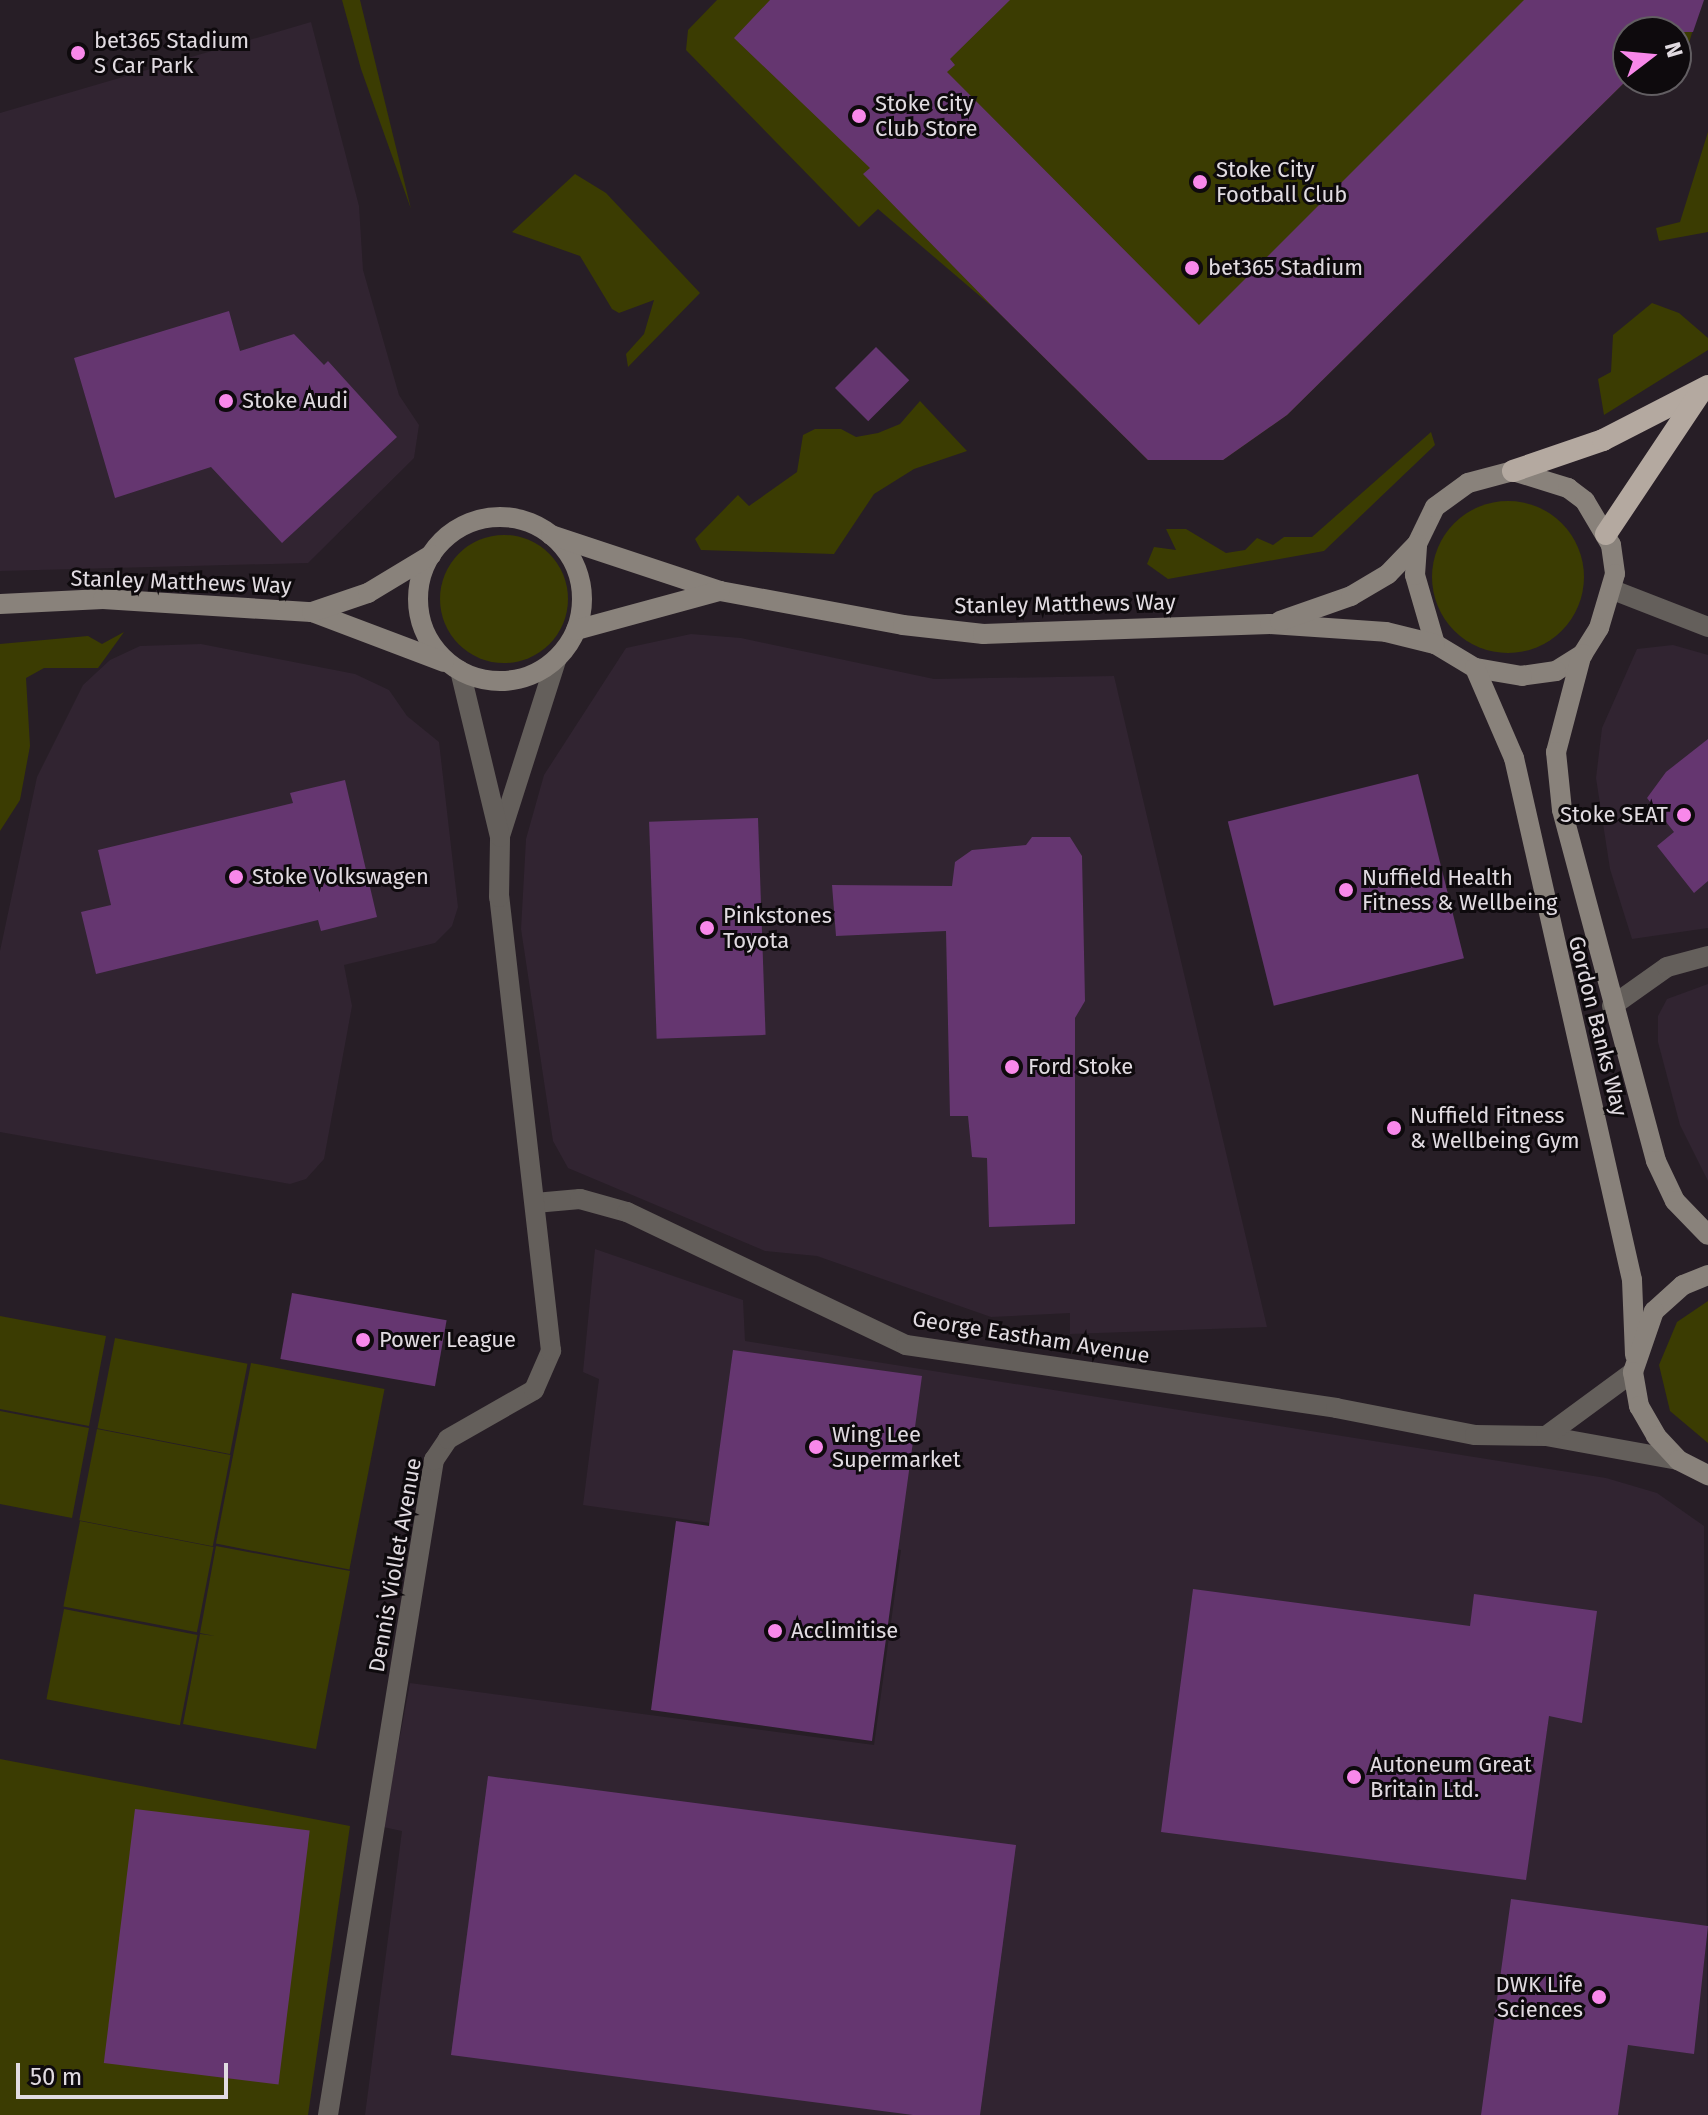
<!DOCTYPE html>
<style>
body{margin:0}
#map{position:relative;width:1708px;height:2115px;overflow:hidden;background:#271e26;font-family:"Fira Sans",sans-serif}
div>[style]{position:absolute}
.commercial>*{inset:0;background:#312431}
.green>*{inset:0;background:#3b3c02;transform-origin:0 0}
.round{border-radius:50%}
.building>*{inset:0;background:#653670;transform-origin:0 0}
.minor>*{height:20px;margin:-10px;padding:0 10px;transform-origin:10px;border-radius:10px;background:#645f5b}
.secondary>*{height:20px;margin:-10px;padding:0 10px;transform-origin:10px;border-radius:10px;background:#89827b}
.secondary>.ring{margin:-10px;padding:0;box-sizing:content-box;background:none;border:20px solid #89827b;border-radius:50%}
.trunk>*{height:22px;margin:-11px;padding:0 11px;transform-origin:11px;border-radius:11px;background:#b4a9a0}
.dots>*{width:22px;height:22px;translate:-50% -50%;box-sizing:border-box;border:4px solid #0e0a0d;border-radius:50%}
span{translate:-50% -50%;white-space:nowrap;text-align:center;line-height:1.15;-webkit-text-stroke:6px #0e0a0d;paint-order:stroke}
.poi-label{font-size:22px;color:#e1dbe1}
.left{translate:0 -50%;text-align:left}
.right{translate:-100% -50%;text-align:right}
.street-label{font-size:22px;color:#e1dbe1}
.north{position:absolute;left:1612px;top:16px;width:80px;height:80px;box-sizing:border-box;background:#0e0a0d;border:2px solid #625e62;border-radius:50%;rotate:74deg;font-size:22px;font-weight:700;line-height:32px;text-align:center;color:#e1dbe1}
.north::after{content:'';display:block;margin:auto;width:28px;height:36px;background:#f888ea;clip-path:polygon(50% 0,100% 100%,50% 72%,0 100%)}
.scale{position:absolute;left:16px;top:2063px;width:212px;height:36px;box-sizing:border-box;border:4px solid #e1dbe1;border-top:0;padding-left:10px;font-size:24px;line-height:28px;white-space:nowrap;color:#e1dbe1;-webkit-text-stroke:6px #0e0a0d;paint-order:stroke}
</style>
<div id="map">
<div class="commercial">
<i style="clip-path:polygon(311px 22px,359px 206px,363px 270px,399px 395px,419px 425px,414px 458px,308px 563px,0 571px,0 113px)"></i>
<i style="clip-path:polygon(691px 634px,741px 638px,934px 679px,1114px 676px,1267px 1327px,1070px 1334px,1070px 1313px,991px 1317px,817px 1256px,765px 1251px,568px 1168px,553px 1141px,521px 929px,526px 839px,544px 775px,626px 648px)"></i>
<i style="clip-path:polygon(201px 644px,355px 674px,389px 690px,407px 716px,439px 742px,458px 907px,452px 926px,435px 943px,344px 965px,352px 1006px,324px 1159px,306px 1179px,290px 1184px,0 1132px,0 951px,37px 777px,83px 685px,110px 660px,140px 646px)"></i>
<i style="clip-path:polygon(1673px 645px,1708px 655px,1708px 928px,1632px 939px,1610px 869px,1596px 778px,1602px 728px,1637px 649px)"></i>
<i style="clip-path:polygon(1708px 984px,1708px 1181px,1680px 1125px,1658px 1042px,1658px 1016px,1667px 999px)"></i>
<i style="clip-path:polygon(595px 1249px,743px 1300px,745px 1341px,1606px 1478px,1657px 1493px,1704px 1526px,1708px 2115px,365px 2115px,402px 1831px,383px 1827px,410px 1683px,874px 1745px,901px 1550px,583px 1505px,599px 1379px,583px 1372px)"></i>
</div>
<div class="green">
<i style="clip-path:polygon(342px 0,360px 0,411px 209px,361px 69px)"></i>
<i style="clip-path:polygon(717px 0,1702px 0,1685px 56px,1676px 51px,1676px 32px,1628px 32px,1628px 79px,1287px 415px,1223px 460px,1148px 460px,995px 309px,878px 209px,859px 227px,686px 50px,688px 30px)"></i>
<i style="clip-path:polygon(1708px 132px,1708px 232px,1659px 241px,1656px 228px,1680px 222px)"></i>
<i style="clip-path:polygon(575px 174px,606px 193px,700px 293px,628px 367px,626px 354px,644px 334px,654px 300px,619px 313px,612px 309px,580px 256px,512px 232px)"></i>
<i style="clip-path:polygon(1652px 303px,1679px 313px,1708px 338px,1708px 350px,1604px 415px,1598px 379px,1611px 372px,1613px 335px)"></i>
<i style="clip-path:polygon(920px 401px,967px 451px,914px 469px,874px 494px,834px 554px,701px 550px,695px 539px,738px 495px,749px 506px,797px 472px,803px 435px,815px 429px,841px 429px,856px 437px,878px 433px,900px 424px)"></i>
<i style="clip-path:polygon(1431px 432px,1435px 445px,1324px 551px,1168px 579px,1147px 564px,1154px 547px,1176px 550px,1166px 529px,1186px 529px,1226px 553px,1245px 550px,1257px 538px,1273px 545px,1284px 537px,1312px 537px)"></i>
<i class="round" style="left:1432px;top:501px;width:152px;height:152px"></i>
<i class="round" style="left:440px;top:535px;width:128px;height:128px"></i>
<i style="clip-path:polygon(124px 632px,98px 668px,44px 668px,26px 678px,30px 746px,20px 800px,0 831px,0 644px,88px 636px,102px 644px)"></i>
<i style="clip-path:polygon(1708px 1301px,1708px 1443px,1670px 1411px,1659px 1365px,1677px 1322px)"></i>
<i style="clip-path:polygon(0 1316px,106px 1336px,89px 1426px,0 1409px)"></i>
<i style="left:115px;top:1338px;width:135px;height:92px;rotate:11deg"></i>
<i style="left:251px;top:1363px;width:136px;height:184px;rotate:11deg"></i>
<i style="clip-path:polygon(0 1411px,89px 1428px,72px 1518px,0 1504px)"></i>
<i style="left:97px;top:1429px;width:136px;height:93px;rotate:11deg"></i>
<i style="left:80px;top:1521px;width:136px;height:87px;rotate:11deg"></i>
<i style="clip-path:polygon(216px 1546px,350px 1571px,316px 1749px,183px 1724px,200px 1634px,215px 1636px,200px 1633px)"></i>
<i style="left:64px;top:1609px;width:136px;height:92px;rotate:11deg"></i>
<i style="clip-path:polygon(0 1759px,350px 1826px,308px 2115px,0 2115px)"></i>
</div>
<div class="building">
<i style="clip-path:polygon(770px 0,1010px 0,950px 59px,955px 65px,947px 72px,1199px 325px,1524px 0,1704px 0,1693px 32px,1628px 32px,1628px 79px,1287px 415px,1223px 460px,1148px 460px,995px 309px,863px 174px,870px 168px,734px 38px)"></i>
<i style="clip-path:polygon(229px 311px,240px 351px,294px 334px,324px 365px,328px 361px,397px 437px,282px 543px,211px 467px,115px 498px,74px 358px)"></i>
<i style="left:876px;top:347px;width:47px;height:58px;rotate:45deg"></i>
<i style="clip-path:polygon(1708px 739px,1708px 881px,1694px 893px,1657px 846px,1674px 832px,1647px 798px,1666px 772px)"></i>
<i style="left:1418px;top:774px;width:190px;height:196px;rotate:76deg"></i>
<i style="clip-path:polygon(345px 780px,377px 917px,321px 931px,318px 920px,96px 974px,81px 912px,111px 905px,98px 850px,293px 803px,290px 793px)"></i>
<i style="left:758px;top:818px;width:217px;height:109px;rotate:88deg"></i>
<i style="clip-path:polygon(1032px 837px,1070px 837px,1082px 856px,1085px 1001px,1075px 1018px,1075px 1224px,989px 1227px,987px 1158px,972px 1157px,968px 1116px,950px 1116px,946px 931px,836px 936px,832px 885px,952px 886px,955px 862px,972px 850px,1026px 845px)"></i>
<i style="left:292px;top:1293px;width:157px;height:67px;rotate:10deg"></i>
<i style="clip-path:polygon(733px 1350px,922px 1376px,872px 1741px,651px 1710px,676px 1521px,709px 1526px)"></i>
<i style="clip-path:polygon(1193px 1589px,1470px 1626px,1474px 1594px,1597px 1611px,1582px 1723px,1549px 1716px,1526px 1880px,1161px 1832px)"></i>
<i style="clip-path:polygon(488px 1776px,1016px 1845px,980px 2115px,913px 2115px,451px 2055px)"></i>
<i style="left:135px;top:1809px;width:176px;height:256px;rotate:7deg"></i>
<i style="clip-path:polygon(1511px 1899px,1708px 1926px,1694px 2054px,1628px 2045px,1618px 2115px,1481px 2115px)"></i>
</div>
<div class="minor">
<i style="left:1613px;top:590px;width:102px;rotate:21.3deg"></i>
<i style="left:500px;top:836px;width:185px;rotate:-72.3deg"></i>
<i style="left:1612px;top:1006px;width:67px;rotate:-35.3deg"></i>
<i style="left:1667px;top:967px;width:42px;rotate:-15deg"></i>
<i style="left:535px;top:1203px;width:45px;rotate:-5.1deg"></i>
<i style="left:580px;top:1199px;width:49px;rotate:15.5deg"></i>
<i style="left:627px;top:1212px;width:309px;rotate:25.5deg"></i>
<i style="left:906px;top:1345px;width:435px;rotate:8.3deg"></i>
<i style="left:1336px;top:1408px;width:142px;rotate:11deg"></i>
<i style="left:1475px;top:1435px;width:71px;rotate:0.8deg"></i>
<i style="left:1546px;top:1436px;width:134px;rotate:10.3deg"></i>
<i style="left:1546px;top:1436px;width:108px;rotate:-36.3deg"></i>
<i style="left:328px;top:2115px;width:664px;rotate:-80.81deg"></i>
<i style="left:434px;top:1460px;width:25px;rotate:-56deg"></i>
<i style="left:448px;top:1439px;width:99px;rotate:-29.7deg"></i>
<i style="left:534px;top:1390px;width:43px;rotate:-66.4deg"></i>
<i style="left:551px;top:1351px;width:457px;rotate:-96.5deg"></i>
<i style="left:499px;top:897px;width:60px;rotate:-89deg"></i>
<i style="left:500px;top:837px;width:171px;rotate:-103.5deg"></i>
</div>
<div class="secondary">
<i style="left:1513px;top:471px;width:58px;rotate:17.2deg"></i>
<i style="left:1568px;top:488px;width:21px;rotate:37deg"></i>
<i style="left:1585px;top:501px;width:51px;rotate:59.4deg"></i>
<i style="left:1611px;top:545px;width:29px;rotate:82deg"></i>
<i style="left:1615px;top:574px;width:56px;rotate:106.5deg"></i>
<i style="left:1599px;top:628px;width:31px;rotate:122deg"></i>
<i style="left:1583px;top:654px;width:32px;rotate:148deg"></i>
<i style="left:1556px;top:671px;width:34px;rotate:172deg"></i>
<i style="left:1522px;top:676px;width:48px;rotate:-170.3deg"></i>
<i style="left:1475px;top:668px;width:47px;rotate:-149deg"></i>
<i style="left:1435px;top:644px;width:72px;rotate:-106.2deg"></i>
<i style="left:1415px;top:575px;width:31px;rotate:-86deg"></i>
<i style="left:1417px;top:544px;width:41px;rotate:-64.1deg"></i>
<i style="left:1435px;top:507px;width:41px;rotate:-36deg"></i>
<i style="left:1468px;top:483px;width:47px;rotate:-14.9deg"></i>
<i class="ring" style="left:418px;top:517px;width:144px;height:144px"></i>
<i style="left:551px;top:535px;width:178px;rotate:18.3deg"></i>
<i style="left:720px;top:591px;width:186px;rotate:10.5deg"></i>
<i style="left:903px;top:625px;width:81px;rotate:6.4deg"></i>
<i style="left:983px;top:634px;width:287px;rotate:-2deg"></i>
<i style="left:1270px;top:624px;width:116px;rotate:3.9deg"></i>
<i style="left:1386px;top:632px;width:50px;rotate:13.8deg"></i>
<i style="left:0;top:604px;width:103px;rotate:-2.8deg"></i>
<i style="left:103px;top:599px;width:209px;rotate:3.6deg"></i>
<i style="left:312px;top:612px;width:141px;rotate:20.7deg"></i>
<i style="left:312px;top:612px;width:59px;rotate:-18.7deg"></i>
<i style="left:368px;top:593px;width:74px;rotate:-31.1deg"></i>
<i style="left:1280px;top:621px;width:75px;rotate:-19.4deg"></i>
<i style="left:1351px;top:596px;width:43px;rotate:-30.7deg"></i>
<i style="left:1388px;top:574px;width:42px;rotate:-46deg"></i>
<i style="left:576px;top:630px;width:149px;rotate:-15.2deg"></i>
<i style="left:1581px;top:657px;width:98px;rotate:104.7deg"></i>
<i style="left:1556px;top:752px;width:58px;rotate:84.1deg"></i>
<i style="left:1562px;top:810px;width:363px;rotate:75deg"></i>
<i style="left:1656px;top:1161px;width:44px;rotate:64.6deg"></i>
<i style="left:1675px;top:1201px;width:47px;rotate:45.9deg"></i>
<i style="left:1475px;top:668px;width:98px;rotate:66.6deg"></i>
<i style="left:1514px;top:758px;width:535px;rotate:77.26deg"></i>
<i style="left:1632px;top:1280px;width:75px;rotate:87.7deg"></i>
<i style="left:1708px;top:1275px;width:27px;rotate:158deg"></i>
<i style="left:1683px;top:1285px;width:39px;rotate:138deg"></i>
<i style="left:1654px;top:1311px;width:65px;rotate:109deg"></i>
<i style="left:1633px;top:1372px;width:35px;rotate:80deg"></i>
<i style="left:1639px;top:1406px;width:34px;rotate:60deg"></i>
<i style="left:1656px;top:1436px;width:33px;rotate:47deg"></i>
<i style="left:1678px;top:1460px;width:34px;rotate:27deg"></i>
</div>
<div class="trunk">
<i style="left:1513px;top:471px;width:95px;rotate:-19deg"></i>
<i style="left:1603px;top:440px;width:118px;rotate:-27.2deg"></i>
<i style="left:1606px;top:534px;width:169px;rotate:-56.3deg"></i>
</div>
<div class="dots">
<i style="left:78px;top:53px;background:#f888ea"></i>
<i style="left:859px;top:116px;background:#f888ea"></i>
<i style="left:1200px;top:182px;background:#f888ea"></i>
<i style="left:1192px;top:268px;background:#f888ea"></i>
<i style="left:226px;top:401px;background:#f888ea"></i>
<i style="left:1684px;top:815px;background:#f888ea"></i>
<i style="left:236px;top:877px;background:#f888ea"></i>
<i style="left:1346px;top:890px;background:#f888ea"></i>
<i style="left:707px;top:928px;background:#f888ea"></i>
<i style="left:1012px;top:1067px;background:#f888ea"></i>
<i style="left:1394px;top:1128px;background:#f888ea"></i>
<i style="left:363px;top:1340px;background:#f888ea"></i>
<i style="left:816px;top:1447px;background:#f888ea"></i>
<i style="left:775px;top:1631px;background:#f888ea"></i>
<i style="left:1354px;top:1777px;background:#f888ea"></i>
<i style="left:1599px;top:1997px;background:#f888ea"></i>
</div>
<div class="poi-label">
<span class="left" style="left:94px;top:53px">bet365 Stadium<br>S Car Park</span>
<span class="left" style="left:875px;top:116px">Stoke City<br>Club Store</span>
<span class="left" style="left:1216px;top:182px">Stoke City<br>Football Club</span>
<span class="left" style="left:1208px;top:268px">bet365 Stadium</span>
<span class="left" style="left:242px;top:401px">Stoke Audi</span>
<span class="right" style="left:1668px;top:815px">Stoke SEAT</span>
<span class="left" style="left:252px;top:877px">Stoke Volkswagen</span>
<span class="left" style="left:1362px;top:890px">Nuffield Health<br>Fitness &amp; Wellbeing</span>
<span class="left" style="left:723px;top:928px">Pinkstones<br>Toyota</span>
<span class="left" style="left:1028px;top:1067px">Ford Stoke</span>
<span class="left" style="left:1410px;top:1128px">Nuffield Fitness<br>&amp; Wellbeing Gym</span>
<span class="left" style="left:379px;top:1340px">Power League</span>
<span class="left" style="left:832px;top:1447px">Wing Lee<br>Supermarket</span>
<span class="left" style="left:791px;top:1631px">Acclimitise</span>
<span class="left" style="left:1370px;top:1777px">Autoneum Great<br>Britain Ltd.</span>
<span class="right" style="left:1583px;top:1997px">DWK Life<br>Sciences</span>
</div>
<div class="street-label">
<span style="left:181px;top:582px;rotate:2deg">Stanley Matthews Way</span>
<span style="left:1065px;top:604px;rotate:-1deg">Stanley Matthews Way</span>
<span style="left:1598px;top:1026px;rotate:76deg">Gordon Banks Way</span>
<span style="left:1031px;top:1337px;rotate:9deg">George Eastham Avenue</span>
<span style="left:395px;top:1565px;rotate:-80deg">Dennis Viollet Avenue</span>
</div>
<div class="north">N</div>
<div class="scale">50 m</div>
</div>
